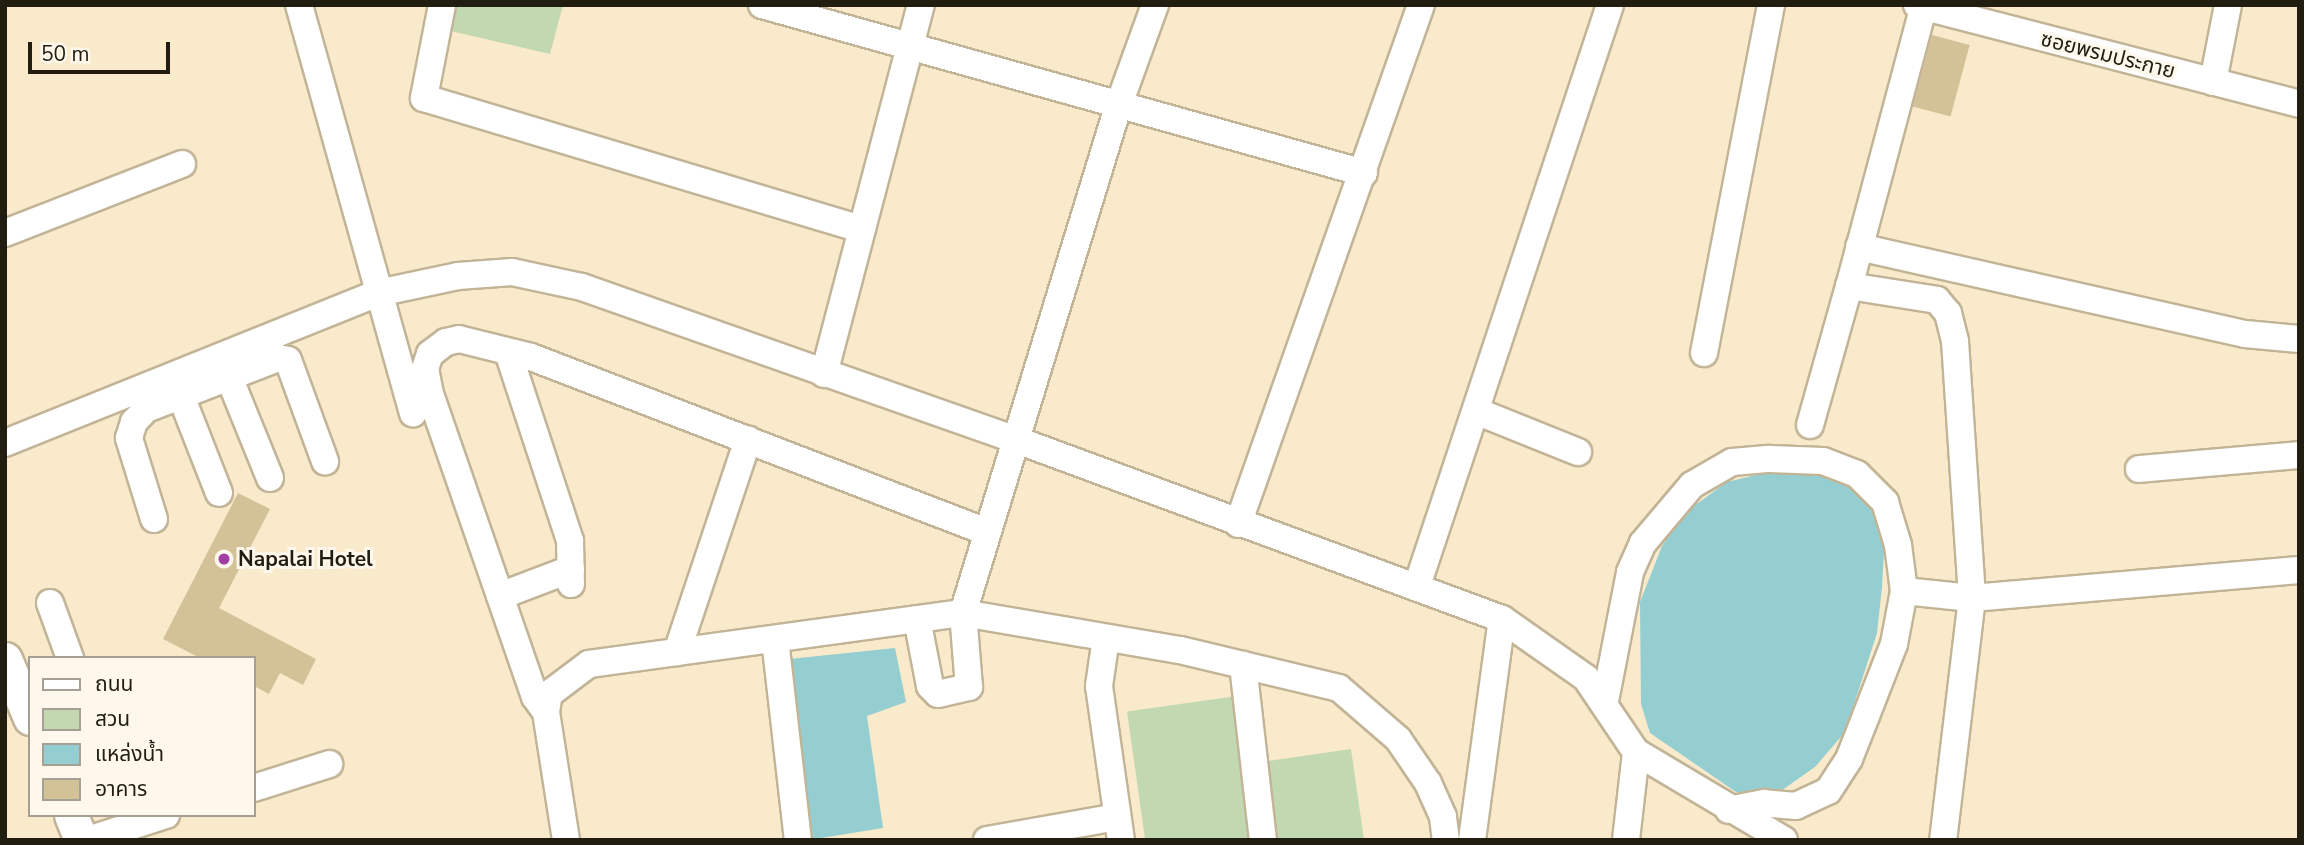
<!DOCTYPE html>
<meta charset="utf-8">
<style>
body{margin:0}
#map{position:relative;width:2304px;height:845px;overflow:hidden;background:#f8eacb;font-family:"Nunito Sans","Noto Sans Thai",sans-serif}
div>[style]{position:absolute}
.green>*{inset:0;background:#c2d8b1;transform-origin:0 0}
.water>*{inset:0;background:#94ced1}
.building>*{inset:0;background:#d3c197;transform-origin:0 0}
.roads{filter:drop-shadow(2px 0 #c2b497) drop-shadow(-2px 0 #c2b497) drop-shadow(0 2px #c2b497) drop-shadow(0 -2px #c2b497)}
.minor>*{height:26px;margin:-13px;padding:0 13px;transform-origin:13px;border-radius:13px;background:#fff}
.major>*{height:33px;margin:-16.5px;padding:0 16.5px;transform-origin:16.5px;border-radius:16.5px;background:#fff}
.dots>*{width:19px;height:19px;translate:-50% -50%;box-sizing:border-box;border:4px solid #fef8ec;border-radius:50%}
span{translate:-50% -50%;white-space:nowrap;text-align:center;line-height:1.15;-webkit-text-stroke:6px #fef8ec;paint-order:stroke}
.street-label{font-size:21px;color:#221d11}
.poi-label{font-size:21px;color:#221d11;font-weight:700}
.left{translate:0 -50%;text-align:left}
.frame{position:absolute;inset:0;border:7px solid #221d11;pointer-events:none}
.legend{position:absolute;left:28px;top:656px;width:228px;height:161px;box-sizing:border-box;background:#fef8ec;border:2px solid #a6a094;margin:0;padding:9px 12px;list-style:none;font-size:21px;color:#221d11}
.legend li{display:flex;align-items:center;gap:14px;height:35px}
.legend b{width:35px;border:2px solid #a6a094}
.scale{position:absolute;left:28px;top:42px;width:142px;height:32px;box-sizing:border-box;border:4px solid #221d11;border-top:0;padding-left:9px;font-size:21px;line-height:24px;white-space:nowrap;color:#221d11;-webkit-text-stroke:5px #fef8ec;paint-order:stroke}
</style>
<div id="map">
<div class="green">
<i style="clip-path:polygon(457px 5px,563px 5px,550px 54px,451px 31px)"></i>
<i style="left:1237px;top:696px;width:145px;height:111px;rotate:82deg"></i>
<i style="clip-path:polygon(1351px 749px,1364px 840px,1274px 840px,1262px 762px)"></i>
</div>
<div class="water">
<i style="clip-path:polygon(1768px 472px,1833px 476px,1872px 504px,1884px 551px,1882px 587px,1877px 633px,1845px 732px,1815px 767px,1778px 793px,1736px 792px,1650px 733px,1641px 704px,1640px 602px,1662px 546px,1687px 511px,1727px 482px)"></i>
<i style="clip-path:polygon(895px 648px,906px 702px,867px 716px,883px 828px,809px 840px,780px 660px)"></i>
</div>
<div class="building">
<i style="left:1932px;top:35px;width:39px;height:74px;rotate:15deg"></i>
<i style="clip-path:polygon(238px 493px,270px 509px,219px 608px,316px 659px,303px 685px,280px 673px,269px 694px,254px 686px,254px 658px,200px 658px,163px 639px)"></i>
</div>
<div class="roads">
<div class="minor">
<i style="left:299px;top:5px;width:424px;rotate:74.4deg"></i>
<i style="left:442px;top:5px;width:95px;rotate:101deg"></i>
<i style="left:424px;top:98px;width:457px;rotate:16.7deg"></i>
<i style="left:762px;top:5px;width:625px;rotate:15.59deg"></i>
<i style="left:1917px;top:5px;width:395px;rotate:14.5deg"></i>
<i style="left:1924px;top:5px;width:291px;rotate:104.9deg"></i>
<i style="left:1849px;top:286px;width:89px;rotate:9deg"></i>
<i style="left:1937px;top:300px;width:17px;rotate:50deg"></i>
<i style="left:1948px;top:313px;width:29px;rotate:76deg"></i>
<i style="left:1955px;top:341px;width:258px;rotate:86.2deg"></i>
<i style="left:1972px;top:598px;width:244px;rotate:96.8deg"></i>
<i style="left:2213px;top:82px;width:78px;rotate:-79deg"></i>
<i style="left:5px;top:233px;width:190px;rotate:-21.3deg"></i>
<i style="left:1859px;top:247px;width:396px;rotate:12.7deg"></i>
<i style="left:2245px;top:334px;width:54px;rotate:5.3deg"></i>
<i style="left:508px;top:352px;width:199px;rotate:71.8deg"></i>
<i style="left:570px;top:541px;width:43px;rotate:88.7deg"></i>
<i style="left:1704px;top:353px;width:354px;rotate:-79.1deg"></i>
<i style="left:824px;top:374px;width:382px;rotate:-75.3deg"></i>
<i style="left:229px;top:377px;width:109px;rotate:67.9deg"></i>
<i style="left:181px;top:396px;width:104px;rotate:68.6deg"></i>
<i style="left:1476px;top:411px;width:110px;rotate:21.9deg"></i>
<i style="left:1810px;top:425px;width:144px;rotate:-74.3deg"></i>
<i style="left:5px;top:443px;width:402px;rotate:-21.9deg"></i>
<i style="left:378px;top:293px;width:82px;rotate:-12deg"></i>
<i style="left:458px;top:276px;width:54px;rotate:-4.2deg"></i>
<i style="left:512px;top:272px;width:72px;rotate:12.1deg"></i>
<i style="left:582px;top:287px;width:458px;rotate:19.4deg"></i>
<i style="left:1014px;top:439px;width:520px;rotate:20.25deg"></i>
<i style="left:1502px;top:619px;width:103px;rotate:35.1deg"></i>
<i style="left:1586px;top:678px;width:89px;rotate:56deg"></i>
<i style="left:1636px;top:752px;width:172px;rotate:30.7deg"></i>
<i style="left:2139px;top:469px;width:161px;rotate:-5deg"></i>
<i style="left:154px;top:519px;width:85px;rotate:-107.2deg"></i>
<i style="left:129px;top:438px;width:17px;rotate:-73deg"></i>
<i style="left:134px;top:422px;width:18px;rotate:-47deg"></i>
<i style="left:146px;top:409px;width:142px;rotate:-21.1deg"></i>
<i style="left:278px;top:358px;width:10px;rotate:11deg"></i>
<i style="left:288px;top:360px;width:108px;rotate:69.9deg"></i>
<i style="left:1238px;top:524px;width:550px;rotate:-70.58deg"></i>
<i style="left:1417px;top:586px;width:612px;rotate:-71.62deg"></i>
<i style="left:1904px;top:591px;width:68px;rotate:5.9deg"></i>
<i style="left:1972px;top:598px;width:328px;rotate:-4.9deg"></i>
<i style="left:500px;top:596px;width:76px;rotate:-20.8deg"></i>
<i style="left:50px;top:603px;width:59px;rotate:70deg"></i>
<i style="left:917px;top:619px;width:68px;rotate:79deg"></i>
<i style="left:930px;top:686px;width:11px;rotate:45deg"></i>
<i style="left:938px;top:694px;width:32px;rotate:-13deg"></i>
<i style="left:969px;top:687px;width:74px;rotate:-94.6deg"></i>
<i style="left:963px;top:613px;width:529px;rotate:-72.97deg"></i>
<i style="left:1118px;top:107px;width:109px;rotate:-70.1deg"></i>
<i style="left:1106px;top:638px;width:49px;rotate:98.3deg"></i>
<i style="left:1099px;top:686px;width:156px;rotate:81.9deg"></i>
<i style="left:775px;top:639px;width:202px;rotate:83.5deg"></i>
<i style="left:677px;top:652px;width:224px;rotate:-71.5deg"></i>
<i style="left:1243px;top:665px;width:176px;rotate:83.5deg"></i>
<i style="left:1605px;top:701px;width:131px;rotate:-79deg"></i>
<i style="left:1630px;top:572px;width:32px;rotate:-66deg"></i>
<i style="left:1643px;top:543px;width:76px;rotate:-49.8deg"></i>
<i style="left:1692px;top:485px;width:46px;rotate:-29.9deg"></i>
<i style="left:1732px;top:462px;width:38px;rotate:-5deg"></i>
<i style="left:1770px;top:459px;width:53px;rotate:2.2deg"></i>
<i style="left:1823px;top:461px;width:36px;rotate:21deg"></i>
<i style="left:1857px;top:474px;width:40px;rotate:45deg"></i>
<i style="left:1885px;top:502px;width:45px;rotate:73.2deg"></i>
<i style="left:1898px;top:545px;width:46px;rotate:82.6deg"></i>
<i style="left:1904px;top:591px;width:54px;rotate:100.7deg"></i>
<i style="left:1894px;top:644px;width:77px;rotate:111.3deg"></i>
<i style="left:1866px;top:716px;width:46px;rotate:111.6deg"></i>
<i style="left:1849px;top:759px;width:38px;rotate:123deg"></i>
<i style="left:1828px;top:791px;width:35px;rotate:155deg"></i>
<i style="left:1796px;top:806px;width:32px;rotate:-175deg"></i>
<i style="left:1764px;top:803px;width:36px;rotate:169deg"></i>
<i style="left:546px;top:712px;width:19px;rotate:-126deg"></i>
<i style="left:535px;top:697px;width:321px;rotate:-109.1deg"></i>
<i style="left:430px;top:394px;width:25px;rotate:-101deg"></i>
<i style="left:425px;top:369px;width:16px;rotate:-72deg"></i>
<i style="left:430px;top:354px;width:20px;rotate:-37deg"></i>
<i style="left:446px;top:342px;width:13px;rotate:-13deg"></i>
<i style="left:459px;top:339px;width:74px;rotate:14deg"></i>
<i style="left:531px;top:357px;width:488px;rotate:21deg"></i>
<i style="left:254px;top:788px;width:79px;rotate:-17.7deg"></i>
<i style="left:88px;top:840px;width:82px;rotate:-17.8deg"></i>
<i style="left:566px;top:840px;width:130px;rotate:-98.9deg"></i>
<i style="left:546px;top:712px;width:18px;rotate:-81deg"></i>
<i style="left:549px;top:694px;width:50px;rotate:-36.9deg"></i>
<i style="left:589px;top:664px;width:377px;rotate:-7.8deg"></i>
<i style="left:963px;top:613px;width:220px;rotate:9.7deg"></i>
<i style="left:1180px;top:650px;width:163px;rotate:13.4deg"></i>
<i style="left:1339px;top:688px;width:78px;rotate:40.8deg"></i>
<i style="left:1398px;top:739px;width:53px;rotate:55.7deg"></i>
<i style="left:1428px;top:783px;width:37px;rotate:66deg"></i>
<i style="left:1443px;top:817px;width:23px;rotate:83deg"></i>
<i style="left:987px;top:840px;width:132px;rotate:-10deg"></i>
<i style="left:1472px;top:840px;width:223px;rotate:-82.3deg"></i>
<i style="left:1626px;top:840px;width:89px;rotate:-83.5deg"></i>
</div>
<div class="major">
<i style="left:5px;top:659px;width:64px;rotate:67deg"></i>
<i style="left:71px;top:815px;width:27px;rotate:68deg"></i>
</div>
</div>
<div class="dots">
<i style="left:224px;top:559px;background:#a33fa4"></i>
</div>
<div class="street-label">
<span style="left:2108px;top:55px;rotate:14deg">ซอยพรมประกาย</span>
</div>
<div class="poi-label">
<span class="left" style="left:238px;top:559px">Napalai Hotel</span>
</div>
<div class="frame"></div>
<ul class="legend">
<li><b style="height:9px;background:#fff"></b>ถนน</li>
<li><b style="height:19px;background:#c2d8b1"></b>สวน</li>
<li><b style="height:19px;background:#94ced1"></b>แหล่งน้ำ</li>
<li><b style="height:19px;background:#d3c197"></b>อาคาร</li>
</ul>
<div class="scale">50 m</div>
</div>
